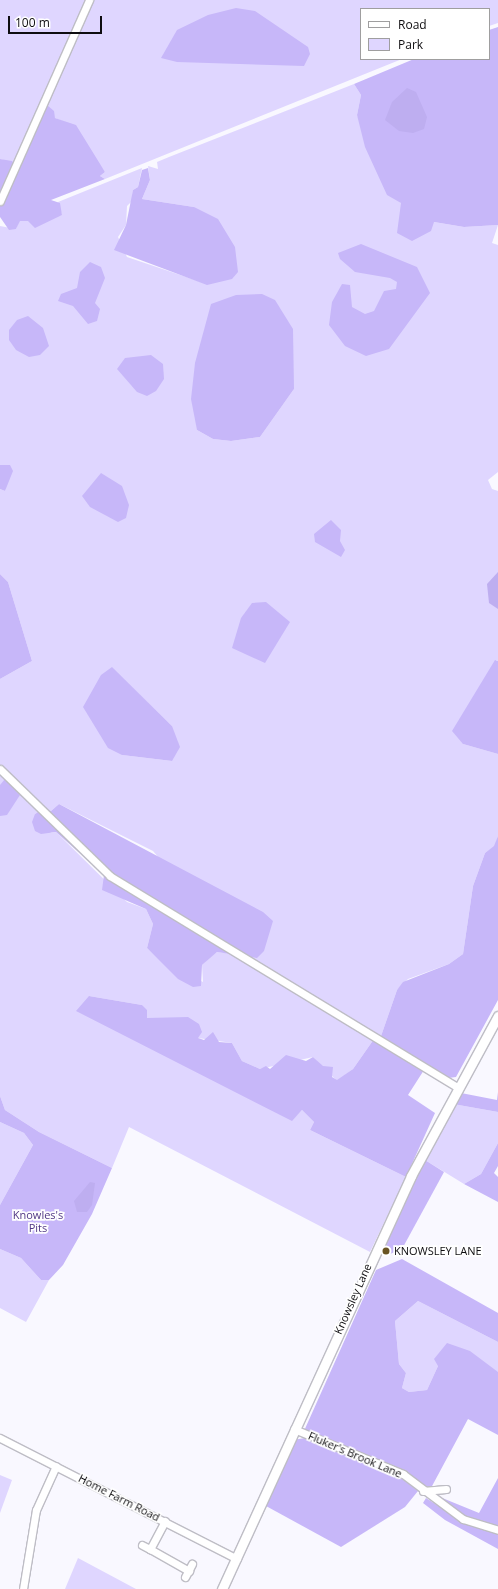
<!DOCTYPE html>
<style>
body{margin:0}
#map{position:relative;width:498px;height:1589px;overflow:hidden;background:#f9f8ff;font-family:"Open Sans",sans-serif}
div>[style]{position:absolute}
.green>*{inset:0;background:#dfd6ff}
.forest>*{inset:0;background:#c7b7f9}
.water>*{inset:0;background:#beaef0}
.roads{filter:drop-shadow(1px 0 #bebdc5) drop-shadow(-1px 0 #bebdc5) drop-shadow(0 1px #bebdc5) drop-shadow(0 -1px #bebdc5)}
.minor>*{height:7px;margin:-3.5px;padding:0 3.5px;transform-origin:3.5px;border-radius:3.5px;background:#fff}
.major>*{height:9px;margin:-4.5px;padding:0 4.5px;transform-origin:4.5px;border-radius:4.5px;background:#fff}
.dots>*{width:11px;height:11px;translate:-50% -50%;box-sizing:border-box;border:2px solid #fff;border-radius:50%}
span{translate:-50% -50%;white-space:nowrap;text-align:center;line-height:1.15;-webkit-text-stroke:3.5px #fff;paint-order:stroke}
.park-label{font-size:11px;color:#503784}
.poi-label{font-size:11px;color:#0e0d10}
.left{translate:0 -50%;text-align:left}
.street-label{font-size:11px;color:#0e0d10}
.legend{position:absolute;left:360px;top:8px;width:130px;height:52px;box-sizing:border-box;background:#fff;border:1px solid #9f9e9f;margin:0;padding:5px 7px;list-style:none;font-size:12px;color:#0e0d10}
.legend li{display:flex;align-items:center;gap:8px;height:20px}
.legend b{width:20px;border:1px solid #9f9e9f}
.scale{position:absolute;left:8px;top:16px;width:94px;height:18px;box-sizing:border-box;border:2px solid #0e0d10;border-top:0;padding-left:5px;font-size:12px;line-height:14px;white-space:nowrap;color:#0e0d10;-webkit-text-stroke:3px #fff;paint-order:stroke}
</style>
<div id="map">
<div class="green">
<i style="clip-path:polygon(0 0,86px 0,14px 163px,0 159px)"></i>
<i style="clip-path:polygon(91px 0,498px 0,498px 23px,489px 26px,489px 9px,361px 9px,361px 59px,402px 59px,105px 179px,100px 176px,105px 172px,70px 124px,55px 118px,47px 105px,42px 111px)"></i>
<i style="clip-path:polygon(evenodd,354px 84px,361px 95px,357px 115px,401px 203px,434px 222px,464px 227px,498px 225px,492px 243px,498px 245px,498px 472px,488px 480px,492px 489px,498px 491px,498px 661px,496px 660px,463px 744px,498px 754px,498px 836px,495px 846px,485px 853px,473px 886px,463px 954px,449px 964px,408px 979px,397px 990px,380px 1039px,242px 955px,153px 851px,59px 804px,51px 811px,43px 809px,0 766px,0 679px,32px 661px,8px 582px,0 574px,0 489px,5px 491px,10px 465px,0 465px,0 226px,16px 229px,19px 221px,62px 215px,58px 202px,142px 168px,138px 187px,133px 190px,132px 201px,127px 206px,126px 225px,118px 237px,127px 257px,207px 284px,194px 207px,142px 199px,150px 180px,148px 166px,158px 169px,157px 162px,169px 157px,354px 84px,294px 389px,260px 437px,231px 441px,213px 439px,197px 430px,294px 389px,354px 84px,112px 668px,172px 726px,172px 761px,122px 755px,112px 668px)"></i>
<i style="clip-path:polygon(0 771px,39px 812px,35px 814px,51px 833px,56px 832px,127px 902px,146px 909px,153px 924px,147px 948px,163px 963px,203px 982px,202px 965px,209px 958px,217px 952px,234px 954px,374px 1039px,353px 1069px,337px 1081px,313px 1057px,260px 1069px,242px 1061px,232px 1043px,198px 1038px,188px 1018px,146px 1018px,142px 1005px,89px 996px,292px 1120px,302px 1110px,314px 1122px,310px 1130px,406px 1177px,370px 1252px,129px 1127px,112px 1168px,39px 1132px,5px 1110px,0 1096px)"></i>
<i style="clip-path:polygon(453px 1104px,498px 1112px,498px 1143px,481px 1174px,464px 1184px,425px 1160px)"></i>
<i style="clip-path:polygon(0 1122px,24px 1133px,33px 1145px,0 1205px)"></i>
<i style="clip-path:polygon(0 1249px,21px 1258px,41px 1280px,49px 1280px,26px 1322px,0 1308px)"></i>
<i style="clip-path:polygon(418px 1301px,498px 1342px,498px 1372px,438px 1366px,427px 1390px,409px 1392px,402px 1388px,406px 1373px,399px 1364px,395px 1321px)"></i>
<i style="clip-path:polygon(0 1475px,12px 1480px,0 1513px)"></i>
<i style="clip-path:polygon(78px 1558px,136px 1589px,65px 1589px)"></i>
</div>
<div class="forest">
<i style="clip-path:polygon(236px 8px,255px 11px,308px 47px,310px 54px,304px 66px,177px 62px,161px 58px,177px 30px,208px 15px)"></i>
<i style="clip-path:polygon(498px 27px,498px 225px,464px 227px,434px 222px,431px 231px,412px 241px,397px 233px,401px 203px,387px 195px,365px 147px,357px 115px,361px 95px,354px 84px,414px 59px,489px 59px,489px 30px)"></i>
<i style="clip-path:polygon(47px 105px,54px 111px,55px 118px,76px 125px,105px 172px,100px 176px,105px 179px,51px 200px,60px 203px,62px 215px,35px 228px,28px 221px,20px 221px,16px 229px,9px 230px,0 217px,0 159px,12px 161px,17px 167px)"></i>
<i style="clip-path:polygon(148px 168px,150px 180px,142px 199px,194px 207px,218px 219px,235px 247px,238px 272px,232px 279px,207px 285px,114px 250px,126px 225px,133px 190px,138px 187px,142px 170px)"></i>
<i style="clip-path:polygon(361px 244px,417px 267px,430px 293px,389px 349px,366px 356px,345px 346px,329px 325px,332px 302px,342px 284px,350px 285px,352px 307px,365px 314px,374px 311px,384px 291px,396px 289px,397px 282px,390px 278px,355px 272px,340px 259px,338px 253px)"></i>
<i style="clip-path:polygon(90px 262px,101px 267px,105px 278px,95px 303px,100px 309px,97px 321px,88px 324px,73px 306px,58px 301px,61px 294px,77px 288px,80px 272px)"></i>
<i style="clip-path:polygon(262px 294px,275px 300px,293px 329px,294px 389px,260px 437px,231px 441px,213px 439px,197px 430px,191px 399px,195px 363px,211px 304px,236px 295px)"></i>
<i style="clip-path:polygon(28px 316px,43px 328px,49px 346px,40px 355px,29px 357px,16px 350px,9px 340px,9px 330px,17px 320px)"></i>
<i style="clip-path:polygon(151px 355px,163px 364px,164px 379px,156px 391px,147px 396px,137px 392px,117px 369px,125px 358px)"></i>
<i style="clip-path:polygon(0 465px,10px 465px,13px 471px,5px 491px,0 489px)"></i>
<i style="clip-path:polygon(101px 473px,122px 486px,129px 505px,126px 518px,118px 522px,90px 507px,82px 496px)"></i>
<i style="clip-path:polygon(331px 520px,341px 530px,340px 541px,345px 550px,341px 557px,315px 542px,314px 534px)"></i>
<i style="clip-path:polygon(0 574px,8px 582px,32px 661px,0 679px)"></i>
<i style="clip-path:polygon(266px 602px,290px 622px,265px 663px,232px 648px,241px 618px,252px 603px)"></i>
<i style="clip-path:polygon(495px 660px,498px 661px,498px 754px,463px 744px,452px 731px)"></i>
<i style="clip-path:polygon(112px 667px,172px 726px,180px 747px,172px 761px,122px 755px,108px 748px,83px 707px,101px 675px)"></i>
<i style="clip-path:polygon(5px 779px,20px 795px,7px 815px,0 816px,0 785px)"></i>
<i style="clip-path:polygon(59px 804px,263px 912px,273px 921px,264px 951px,257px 958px,217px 952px,202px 965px,201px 986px,193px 987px,178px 979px,147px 948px,153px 924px,146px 909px,102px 890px,104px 875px,56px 832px,41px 834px,35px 831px,32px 822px,35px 814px,43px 809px,51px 811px)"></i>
<i style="clip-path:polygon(498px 836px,498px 1000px,456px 1077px,448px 1078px,380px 1039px,397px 990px,403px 982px,449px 964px,463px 954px,473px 886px,485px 853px,494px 846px)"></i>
<i style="clip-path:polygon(89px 996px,142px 1005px,147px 1010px,147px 1018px,188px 1017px,199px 1024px,202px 1032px,198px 1038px,204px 1040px,213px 1032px,219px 1042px,232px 1043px,242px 1061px,260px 1069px,266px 1066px,270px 1069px,286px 1055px,306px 1061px,313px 1057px,323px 1066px,333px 1067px,332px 1077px,337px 1080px,353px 1069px,374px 1039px,424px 1070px,408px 1095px,435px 1113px,406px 1177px,310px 1130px,314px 1122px,302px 1110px,292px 1121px,76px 1011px)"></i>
<i style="clip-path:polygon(498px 1092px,498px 1112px,453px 1104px,461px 1093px,497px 1100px)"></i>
<i style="clip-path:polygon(0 1096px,5px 1110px,39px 1132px,112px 1168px,92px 1214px,63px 1265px,49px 1280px,41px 1280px,21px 1258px,0 1249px,0 1205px,33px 1145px,24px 1133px,0 1122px)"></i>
<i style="clip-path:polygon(498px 1143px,498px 1166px,494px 1173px,498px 1177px,498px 1202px,464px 1184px,481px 1174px)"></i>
<i style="clip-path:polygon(425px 1160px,444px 1172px,402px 1249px,390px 1254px,385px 1246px)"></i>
<i style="clip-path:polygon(402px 1259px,498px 1313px,498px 1342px,418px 1301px,395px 1321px,399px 1364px,406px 1373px,402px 1388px,409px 1392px,427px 1390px,438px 1366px,434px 1359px,447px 1343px,470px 1351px,498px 1372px,498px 1435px,468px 1419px,431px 1488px,304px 1431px,376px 1270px)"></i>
<i style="clip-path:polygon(305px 1438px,397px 1475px,418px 1491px,405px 1507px,341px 1547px,266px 1506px,293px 1440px)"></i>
<i style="clip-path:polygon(498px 1478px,498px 1527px,460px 1515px,430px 1493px,479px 1513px)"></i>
<i style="clip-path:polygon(426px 1498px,460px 1520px,498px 1534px,498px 1549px,445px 1520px,423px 1503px)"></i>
</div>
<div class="water">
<i style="clip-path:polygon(407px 88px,416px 92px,427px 117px,424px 129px,413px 133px,399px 131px,385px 120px,392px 102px)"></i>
<i style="clip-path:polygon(498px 572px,498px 609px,489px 603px,487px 584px)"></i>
<i style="clip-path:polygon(90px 1182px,95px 1183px,92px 1205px,87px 1212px,77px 1212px,74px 1201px)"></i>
</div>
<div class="roads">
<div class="minor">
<i style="left:0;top:201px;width:220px;rotate:-66.1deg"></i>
<i style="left:0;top:769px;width:153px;rotate:44.2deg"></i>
<i style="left:110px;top:876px;width:407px;rotate:31.3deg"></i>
<i style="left:294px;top:1429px;width:118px;rotate:22.4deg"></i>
<i style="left:403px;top:1474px;width:75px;rotate:36.9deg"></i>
<i style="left:463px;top:1519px;width:37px;rotate:17deg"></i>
<i style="left:0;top:1438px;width:266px;rotate:27deg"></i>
<i style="left:423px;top:1491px;width:23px;rotate:-5deg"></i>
<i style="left:165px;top:1521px;width:32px;rotate:118deg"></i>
<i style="left:150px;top:1549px;width:45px;rotate:29.4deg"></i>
<i style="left:142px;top:1545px;width:9px;rotate:27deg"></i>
<i style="left:185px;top:1577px;width:15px;rotate:-62deg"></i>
<i style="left:23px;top:1589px;width:80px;rotate:-80.7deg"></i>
<i style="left:36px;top:1510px;width:48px;rotate:-65.6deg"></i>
</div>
<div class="major">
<i style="left:222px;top:1589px;width:454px;rotate:-65.4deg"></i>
<i style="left:411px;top:1176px;width:182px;rotate:-61.5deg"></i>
</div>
</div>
<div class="dots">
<i style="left:386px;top:1251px;background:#695423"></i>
</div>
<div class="park-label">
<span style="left:38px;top:1222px">Knowles's<br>Pits</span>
</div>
<div class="poi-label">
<span class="left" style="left:394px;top:1251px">KNOWSLEY LANE</span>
</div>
<div class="street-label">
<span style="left:353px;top:1299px;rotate:-66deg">Knowsley Lane</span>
<span style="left:355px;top:1455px;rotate:23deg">Fluker's Brook Lane</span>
<span style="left:119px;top:1498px;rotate:27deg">Home Farm Road</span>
</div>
<ul class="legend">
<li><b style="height:5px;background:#fff"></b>Road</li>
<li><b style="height:11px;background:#dfd6ff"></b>Park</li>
</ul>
<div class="scale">100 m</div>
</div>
